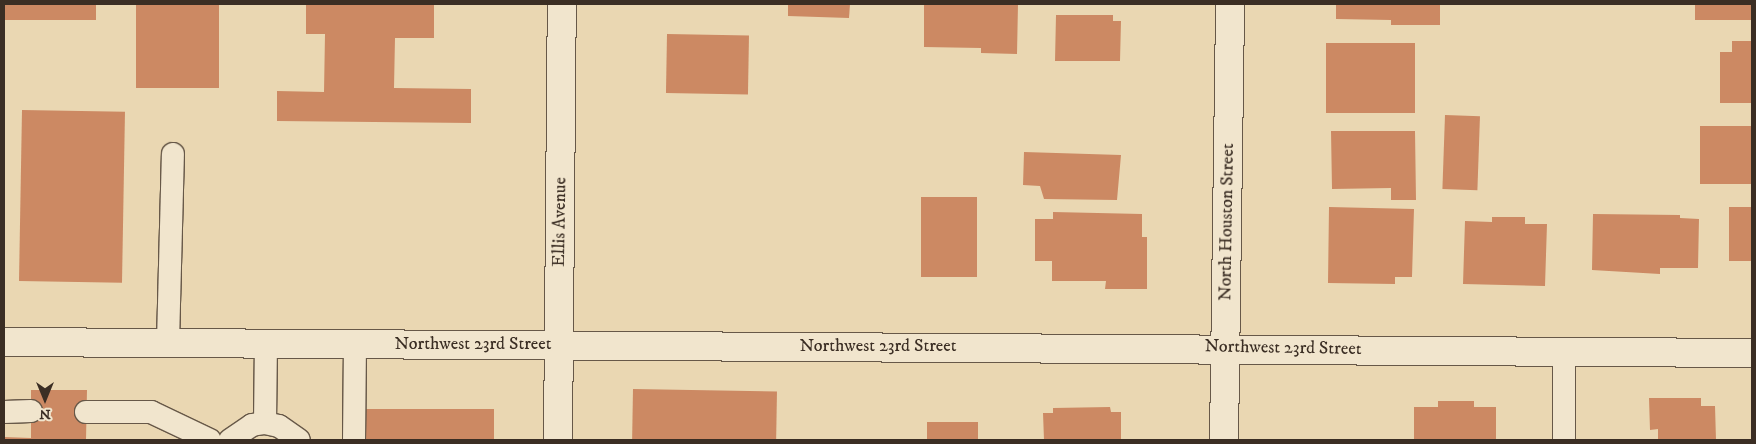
<!DOCTYPE html>
<style>
body{margin:0}
#map{position:relative;width:1756px;height:444px;overflow:hidden;background:#ead7b2;font-family:"IM FELL DW Pica",serif}
div>[style]{position:absolute}
.building>*{inset:0;background:#cc8963;transform-origin:0 0}
.roads{filter:drop-shadow(1px 0 #675848) drop-shadow(-1px 0 #675848) drop-shadow(0 1px #675848) drop-shadow(0 -1px #675848)}
.service>*{height:22px;margin:-11px;padding:0 11px;transform-origin:11px;border-radius:11px;background:#f1e5cd}
.minor>*{height:28px;margin:-14px;padding:0 14px;transform-origin:14px;border-radius:14px;background:#f1e5cd}
.tertiary>*{height:28px;margin:-14px;padding:0 14px;transform-origin:14px;border-radius:14px;background:#f1e5cd}
span{translate:-50% -50%;white-space:nowrap;text-align:center;line-height:1.15;-webkit-text-stroke:5px #f1e5cd;paint-order:stroke}
.street-label{font-size:18px;color:#3b2e24}
.frame{position:absolute;inset:0;border:5px solid #3b2e24;pointer-events:none}
.north{position:absolute;left:20px;top:374px;width:50px;height:50px;-webkit-text-stroke:4px #f1e5cd;paint-order:stroke;rotate:180deg;font-size:14px;font-weight:700;line-height:20px;text-align:center;color:#3b2e24}
.north::after{content:'';display:block;margin:auto;width:18px;height:22px;background:#3b2e24;clip-path:polygon(50% 0,100% 100%,50% 72%,0 100%)}
</style>
<div id="map">
<div class="building">
<i style="left:4px;top:4px;width:92px;height:16px"></i>
<i style="left:136px;top:4px;width:83px;height:84px"></i>
<i style="clip-path:polygon(306px 4px,434px 4px,434px 38px,395px 38px,394px 88px,471px 89px,471px 123px,277px 121px,277px 91px,324px 92px,325px 34px,306px 34px)"></i>
<i style="clip-path:polygon(788px 4px,850px 4px,849px 18px,788px 16px)"></i>
<i style="clip-path:polygon(924px 4px,1018px 4px,1017px 54px,981px 53px,981px 48px,924px 47px)"></i>
<i style="clip-path:polygon(1336px 4px,1440px 4px,1440px 25px,1391px 25px,1391px 20px,1336px 19px)"></i>
<i style="left:1695px;top:4px;width:57px;height:16px"></i>
<i style="clip-path:polygon(1056px 15px,1113px 15px,1113px 21px,1121px 21px,1120px 61px,1055px 61px)"></i>
<i style="left:667px;top:34px;width:82px;height:59px;rotate:1deg"></i>
<i style="clip-path:polygon(1732px 41px,1752px 41px,1752px 103px,1720px 103px,1720px 52px,1732px 52px)"></i>
<i style="left:1326px;top:43px;width:89px;height:70px"></i>
<i style="left:22px;top:110px;width:103px;height:171px;rotate:1deg"></i>
<i style="left:1445px;top:115px;width:35px;height:74px;rotate:2deg"></i>
<i style="left:1700px;top:126px;width:52px;height:58px"></i>
<i style="clip-path:polygon(1331px 131px,1415px 131px,1416px 200px,1391px 200px,1391px 188px,1332px 189px)"></i>
<i style="clip-path:polygon(1024px 152px,1121px 155px,1117px 200px,1044px 199px,1040px 186px,1023px 185px)"></i>
<i style="left:921px;top:197px;width:56px;height:80px"></i>
<i style="clip-path:polygon(1329px 207px,1414px 209px,1412px 277px,1395px 277px,1395px 284px,1328px 283px)"></i>
<i style="left:1729px;top:207px;width:23px;height:54px"></i>
<i style="clip-path:polygon(1053px 212px,1142px 214px,1142px 237px,1147px 237px,1147px 289px,1105px 289px,1106px 281px,1052px 281px,1052px 261px,1035px 261px,1035px 219px,1053px 219px)"></i>
<i style="clip-path:polygon(1593px 214px,1680px 215px,1680px 218px,1699px 219px,1698px 268px,1660px 268px,1660px 274px,1592px 270px)"></i>
<i style="clip-path:polygon(1492px 217px,1525px 217px,1525px 224px,1547px 224px,1545px 286px,1463px 284px,1465px 221px,1492px 222px)"></i>
<i style="left:633px;top:389px;width:144px;height:51px;rotate:1deg"></i>
<i style="clip-path:polygon(31px 390px,87px 390px,86px 440px,4px 440px,4px 437px,31px 438px)"></i>
<i style="clip-path:polygon(1649px 398px,1701px 398px,1701px 406px,1715px 406px,1716px 440px,1658px 440px,1658px 429px,1650px 430px)"></i>
<i style="clip-path:polygon(1438px 401px,1474px 401px,1474px 407px,1496px 407px,1496px 440px,1414px 440px,1414px 407px,1438px 407px)"></i>
<i style="clip-path:polygon(1110px 407px,1111px 412px,1121px 412px,1121px 440px,1044px 440px,1043px 413px,1053px 413px,1053px 408px)"></i>
<i style="left:361px;top:409px;width:133px;height:31px"></i>
<i style="left:927px;top:422px;width:51px;height:18px"></i>
</div>
<div class="roads">
<div class="service">
<i style="left:168px;top:342px;width:188px;rotate:-88.5deg"></i>
<i style="left:4px;top:412px;width:27px;rotate:-2deg"></i>
<i style="left:86px;top:412px;width:65px"></i>
<i style="left:151px;top:412px;width:65px;rotate:25.4deg"></i>
<i style="left:265px;top:423px;width:80px;rotate:-89.3deg"></i>
<i style="left:230px;top:440px;width:27px;rotate:-34deg"></i>
<i style="left:252px;top:425px;width:13px;rotate:-9deg"></i>
<i style="left:265px;top:423px;width:14px;rotate:12deg"></i>
<i style="left:279px;top:426px;width:24px;rotate:35deg"></i>
<i style="left:354px;top:440px;width:97px;rotate:-89.4deg"></i>
<i style="left:1564px;top:440px;width:89px;rotate:-90deg"></i>
</div>
<div class="minor">
<i style="left:4px;top:342px;width:1748px;rotate:0.36deg"></i>
<i style="left:1224px;top:440px;width:436px;rotate:-89.2deg"></i>
</div>
<div class="tertiary">
<i style="left:558px;top:440px;width:436px;rotate:-89.5deg"></i>
</div>
</div>
<div class="street-label">
<span style="left:560px;top:222px;rotate:-89deg">Ellis Avenue</span>
<span style="left:1227px;top:222px;rotate:-89deg">North Houston Street</span>
<span style="left:473px;top:344px">Northwest 23rd Street</span>
<span style="left:878px;top:346px">Northwest 23rd Street</span>
<span style="left:1283px;top:348px;rotate:1deg">Northwest 23rd Street</span>
</div>
<div class="frame"></div>
<div class="north">N</div>
</div>
